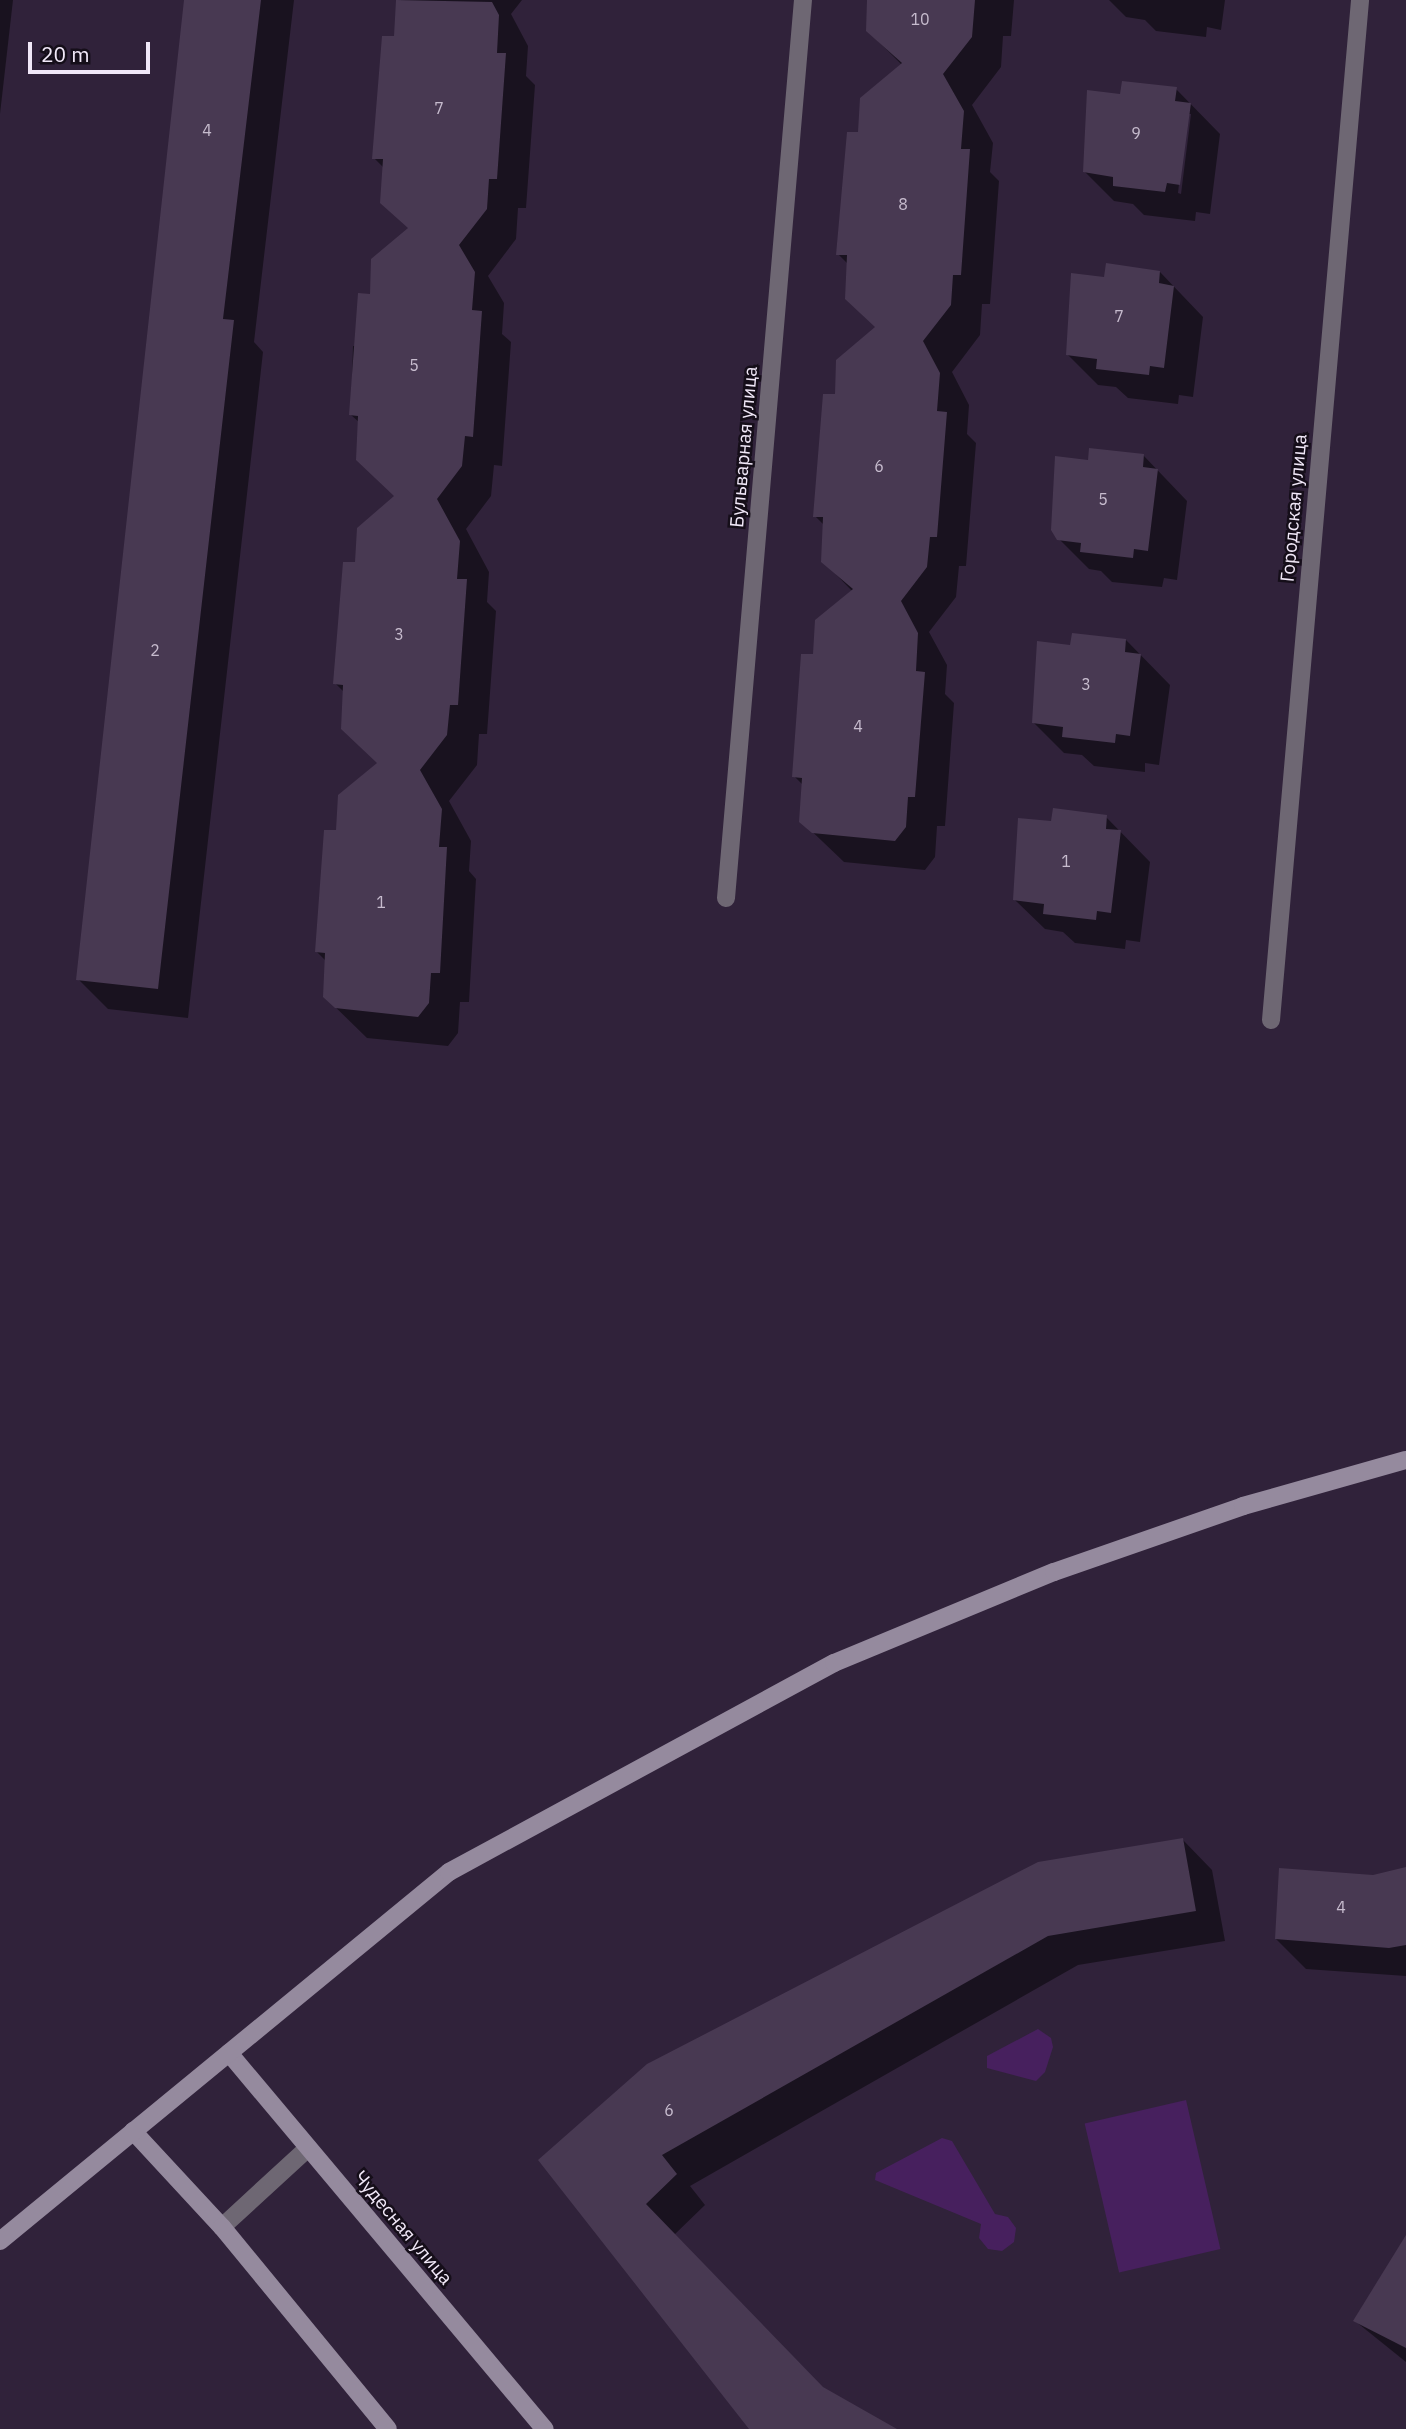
<!DOCTYPE html>
<meta charset="utf-8">
<style>
body{margin:0}
#map{position:relative;width:1406px;height:2429px;overflow:hidden;background:#30223a;font-family:"IBM Plex Sans",sans-serif}
div>[style]{position:absolute}
.green>*{inset:0;background:#47205e;transform-origin:0 0}
.shadow>*{inset:0;background:#0007}
.building>*{inset:0;background:#483952}
.street>*{height:18px;margin:-9px;padding:0 9px;transform-origin:9px;border-radius:9px;background:#6e6773}
.secondary>*{height:18px;margin:-9px;padding:0 9px;transform-origin:9px;border-radius:9px;background:#958a9e}
span{translate:-50% -50%;white-space:nowrap;text-align:center;line-height:1.15;-webkit-text-stroke:5px #150e19;paint-order:stroke}
.number-label{font-size:16px;color:#c7bcce}
.number-label span{-webkit-text-stroke-width:0}
.street-label{font-size:19px;color:#f1e8f8}
.scale{position:absolute;left:28px;top:42px;width:122px;height:32px;box-sizing:border-box;border:4px solid #f1e8f8;border-top:0;padding-left:9px;font-size:21px;line-height:24px;white-space:nowrap;color:#f1e8f8;-webkit-text-stroke:5px #150e19;paint-order:stroke}
</style>
<div id="map">
<div class="green">
<i style="clip-path:polygon(1038px 2029px,1051px 2038px,1053px 2047px,1045px 2072px,1036px 2081px,987px 2068px,987px 2056px)"></i>
<i style="left:1186px;top:2100px;width:153px;height:104px;rotate:77deg"></i>
<i style="clip-path:polygon(942px 2138px,952px 2141px,995px 2214px,1008px 2217px,1016px 2228px,1014px 2242px,1002px 2251px,988px 2249px,979px 2238px,981px 2224px,875px 2180px,876px 2173px)"></i>
</div>
<div class="shadow">
<i style="clip-path:polygon(0 0,13px 0,0 114px)"></i>
<i style="clip-path:polygon(185px 0,294px 0,254px 342px,263px 352px,188px 1018px,108px 1009px,78px 979px)"></i>
<i style="clip-path:polygon(401px 0,522px 0,511px 14px,528px 46px,526px 76px,535px 85px,526px 208px,518px 208px,516px 239px,488px 276px,504px 303px,502px 334px,511px 342px,502px 466px,494px 465px,491px 496px,466px 529px,489px 572px,487px 602px,496px 611px,487px 734px,479px 734px,477px 765px,449px 801px,471px 841px,469px 871px,476px 879px,469px 1002px,460px 1002px,458px 1033px,448px 1046px,367px 1038px,324px 996px,326px 961px,317px 952px,338px 832px,379px 764px,345px 693px,335px 683px,356px 564px,396px 497px,360px 423px,351px 415px,353px 346px,357px 346px,371px 295px,409px 229px,384px 168px,374px 158px)"></i>
<i style="clip-path:polygon(869px 0,1014px 0,1011px 36px,1003px 36px,1001px 67px,972px 105px,993px 143px,990px 172px,999px 181px,990px 304px,982px 304px,980px 335px,952px 372px,969px 405px,967px 434px,976px 443px,966px 566px,959px 566px,956px 597px,929px 632px,947px 665px,945px 694px,954px 703px,945px 826px,937px 826px,935px 857px,925px 870px,844px 862px,801px 821px,803px 785px,794px 776px,815px 656px,853px 592px,823px 561px,825px 526px,815px 516px,836px 396px,877px 329px,848px 264px,838px 254px,860px 134px,902px 65px,868px 31px)"></i>
<i style="clip-path:polygon(1109px 0,1225px 0,1221px 30px,1207px 27px,1206px 37px,1156px 31px,1145px 20px,1126px 17px)"></i>
<i style="clip-path:polygon(evenodd,1176px 89px,1220px 134px,1210px 214px,1196px 212px,1195px 221px,1144px 215px,1133px 204px,1114px 201px,1084px 171px,1122px 96px,1176px 89px,1187px 114px,1191px 114px,1181px 194px,1178px 193px,1187px 114px)"></i>
<i style="clip-path:polygon(1160px 272px,1203px 317px,1193px 397px,1179px 395px,1178px 404px,1128px 398px,1116px 387px,1098px 385px,1068px 355px,1106px 279px)"></i>
<i style="clip-path:polygon(1143px 455px,1187px 501px,1177px 580px,1164px 578px,1162px 587px,1112px 582px,1101px 571px,1089px 569px,1059px 539px,1089px 462px)"></i>
<i style="clip-path:polygon(1126px 640px,1170px 685px,1159px 765px,1145px 763px,1145px 772px,1094px 766px,1082px 755px,1064px 753px,1034px 723px)"></i>
<i style="clip-path:polygon(1106px 817px,1150px 862px,1140px 942px,1126px 940px,1125px 949px,1075px 943px,1063px 932px,1045px 929px,1015px 900px,1052px 823px)"></i>
<i style="clip-path:polygon(1183px 1840px,1212px 1870px,1225px 1941px,1078px 1965px,690px 2186px,705px 2205px,674px 2235px,824px 2389px,893px 2429px,751px 2429px,540px 2160px)"></i>
<i style="clip-path:polygon(1406px 1869px,1406px 1976px,1306px 1969px,1276px 1939px,1374px 1877px)"></i>
<i style="clip-path:polygon(1406px 2261px,1406px 2362px,1355px 2321px)"></i>
</div>
<div class="building">
<i style="clip-path:polygon(184px 0,261px 0,223px 319px,234px 320px,158px 989px,76px 980px)"></i>
<i style="clip-path:polygon(396px 0,492px 2px,499px 15px,497px 53px,506px 53px,497px 179px,489px 179px,487px 209px,459px 245px,475px 272px,472px 310px,482px 311px,473px 437px,465px 436px,462px 466px,437px 499px,460px 541px,457px 579px,467px 579px,458px 705px,450px 705px,447px 735px,420px 770px,442px 809px,439px 847px,447px 847px,440px 973px,431px 973px,429px 1003px,418px 1017px,335px 1008px,323px 997px,325px 953px,315px 952px,324px 830px,336px 830px,338px 795px,377px 763px,341px 729px,343px 685px,333px 684px,343px 562px,355px 562px,357px 528px,394px 496px,356px 460px,358px 416px,349px 415px,358px 293px,370px 294px,371px 259px,408px 228px,380px 203px,383px 159px,372px 159px,382px 36px,394px 36px)"></i>
<i style="clip-path:polygon(867px 0,975px 0,972px 37px,943px 74px,964px 111px,961px 149px,970px 149px,961px 275px,953px 275px,951px 305px,923px 341px,940px 373px,937px 411px,947px 412px,937px 537px,930px 537px,927px 567px,901px 601px,918px 633px,916px 671px,925px 672px,915px 797px,908px 797px,906px 827px,895px 841px,812px 833px,799px 822px,802px 778px,792px 777px,801px 654px,813px 654px,815px 620px,853px 589px,821px 562px,823px 517px,813px 517px,823px 394px,835px 394px,836px 360px,875px 327px,845px 299px,847px 255px,836px 255px,847px 132px,858px 132px,860px 98px,902px 63px,866px 31px)"></i>
<i style="clip-path:polygon(1122px 81px,1177px 87px,1175px 101px,1191px 103px,1180px 185px,1167px 183px,1165px 192px,1113px 186px,1113px 177px,1083px 172px,1087px 90px,1120px 94px)"></i>
<i style="clip-path:polygon(1106px 263px,1160px 271px,1159px 283px,1174px 286px,1164px 368px,1150px 366px,1149px 375px,1096px 369px,1097px 359px,1066px 355px,1071px 273px,1104px 277px)"></i>
<i style="clip-path:polygon(1089px 448px,1144px 454px,1143px 467px,1158px 469px,1148px 551px,1134px 549px,1133px 558px,1080px 552px,1081px 543px,1057px 540px,1051px 530px,1055px 456px,1088px 460px)"></i>
<i style="clip-path:polygon(1072px 633px,1126px 639px,1125px 652px,1141px 654px,1130px 736px,1116px 734px,1115px 743px,1062px 737px,1063px 727px,1032px 723px,1037px 641px,1070px 645px)"></i>
<i style="clip-path:polygon(1053px 808px,1107px 815px,1106px 829px,1121px 830px,1111px 913px,1097px 911px,1096px 920px,1043px 914px,1044px 904px,1013px 900px,1018px 818px,1051px 821px)"></i>
<i style="clip-path:polygon(1183px 1838px,1196px 1911px,1048px 1936px,662px 2155px,677px 2174px,646px 2204px,823px 2387px,897px 2429px,749px 2429px,538px 2160px,647px 2064px,1038px 1862px)"></i>
<i style="clip-path:polygon(1406px 1867px,1406px 1945px,1389px 1948px,1275px 1939px,1279px 1868px,1373px 1875px)"></i>
<i style="clip-path:polygon(1406px 2235px,1406px 2348px,1353px 2321px)"></i>
</div>
<div class="street">
<i style="left:726px;top:898px;width:901px;rotate:-85.1deg"></i>
<i style="left:1271px;top:1020px;width:1024px;rotate:-85.01deg"></i>
<i style="left:222px;top:2227px;width:117px;rotate:-42.6deg"></i>
</div>
<div class="secondary">
<i style="left:229px;top:2053px;width:491px;rotate:50deg"></i>
<i style="left:133px;top:2131px;width:131px;rotate:47.2deg"></i>
<i style="left:222px;top:2227px;width:261px;rotate:50.6deg"></i>
<i style="left:0;top:2241px;width:581px;rotate:-39.41deg"></i>
<i style="left:449px;top:1872px;width:438px;rotate:-28.5deg"></i>
<i style="left:834px;top:1663px;width:238px;rotate:-22.5deg"></i>
<i style="left:1054px;top:1572px;width:200px;rotate:-19.2deg"></i>
<i style="left:1243px;top:1506px;width:169px;rotate:-15.8deg"></i>
</div>
<div class="number-label">
<span style="left:920px;top:19px">10</span>
<span style="left:439px;top:108px">7</span>
<span style="left:207px;top:130px">4</span>
<span style="left:1136px;top:133px">9</span>
<span style="left:903px;top:204px">8</span>
<span style="left:1119px;top:316px">7</span>
<span style="left:414px;top:365px">5</span>
<span style="left:879px;top:466px">6</span>
<span style="left:1103px;top:499px">5</span>
<span style="left:399px;top:634px">3</span>
<span style="left:155px;top:650px">2</span>
<span style="left:1086px;top:684px">3</span>
<span style="left:858px;top:726px">4</span>
<span style="left:1066px;top:861px">1</span>
<span style="left:381px;top:902px">1</span>
<span style="left:1341px;top:1907px">4</span>
<span style="left:669px;top:2110px">6</span>
</div>
<div class="street-label">
<span style="left:744px;top:447px;rotate:-85deg">Бульварная улица</span>
<span style="left:1294px;top:508px;rotate:-85deg">Городская улица</span>
<span style="left:403px;top:2228px;rotate:50deg">Чудесная улица</span>
</div>
<div class="scale">20 m</div>
</div>
